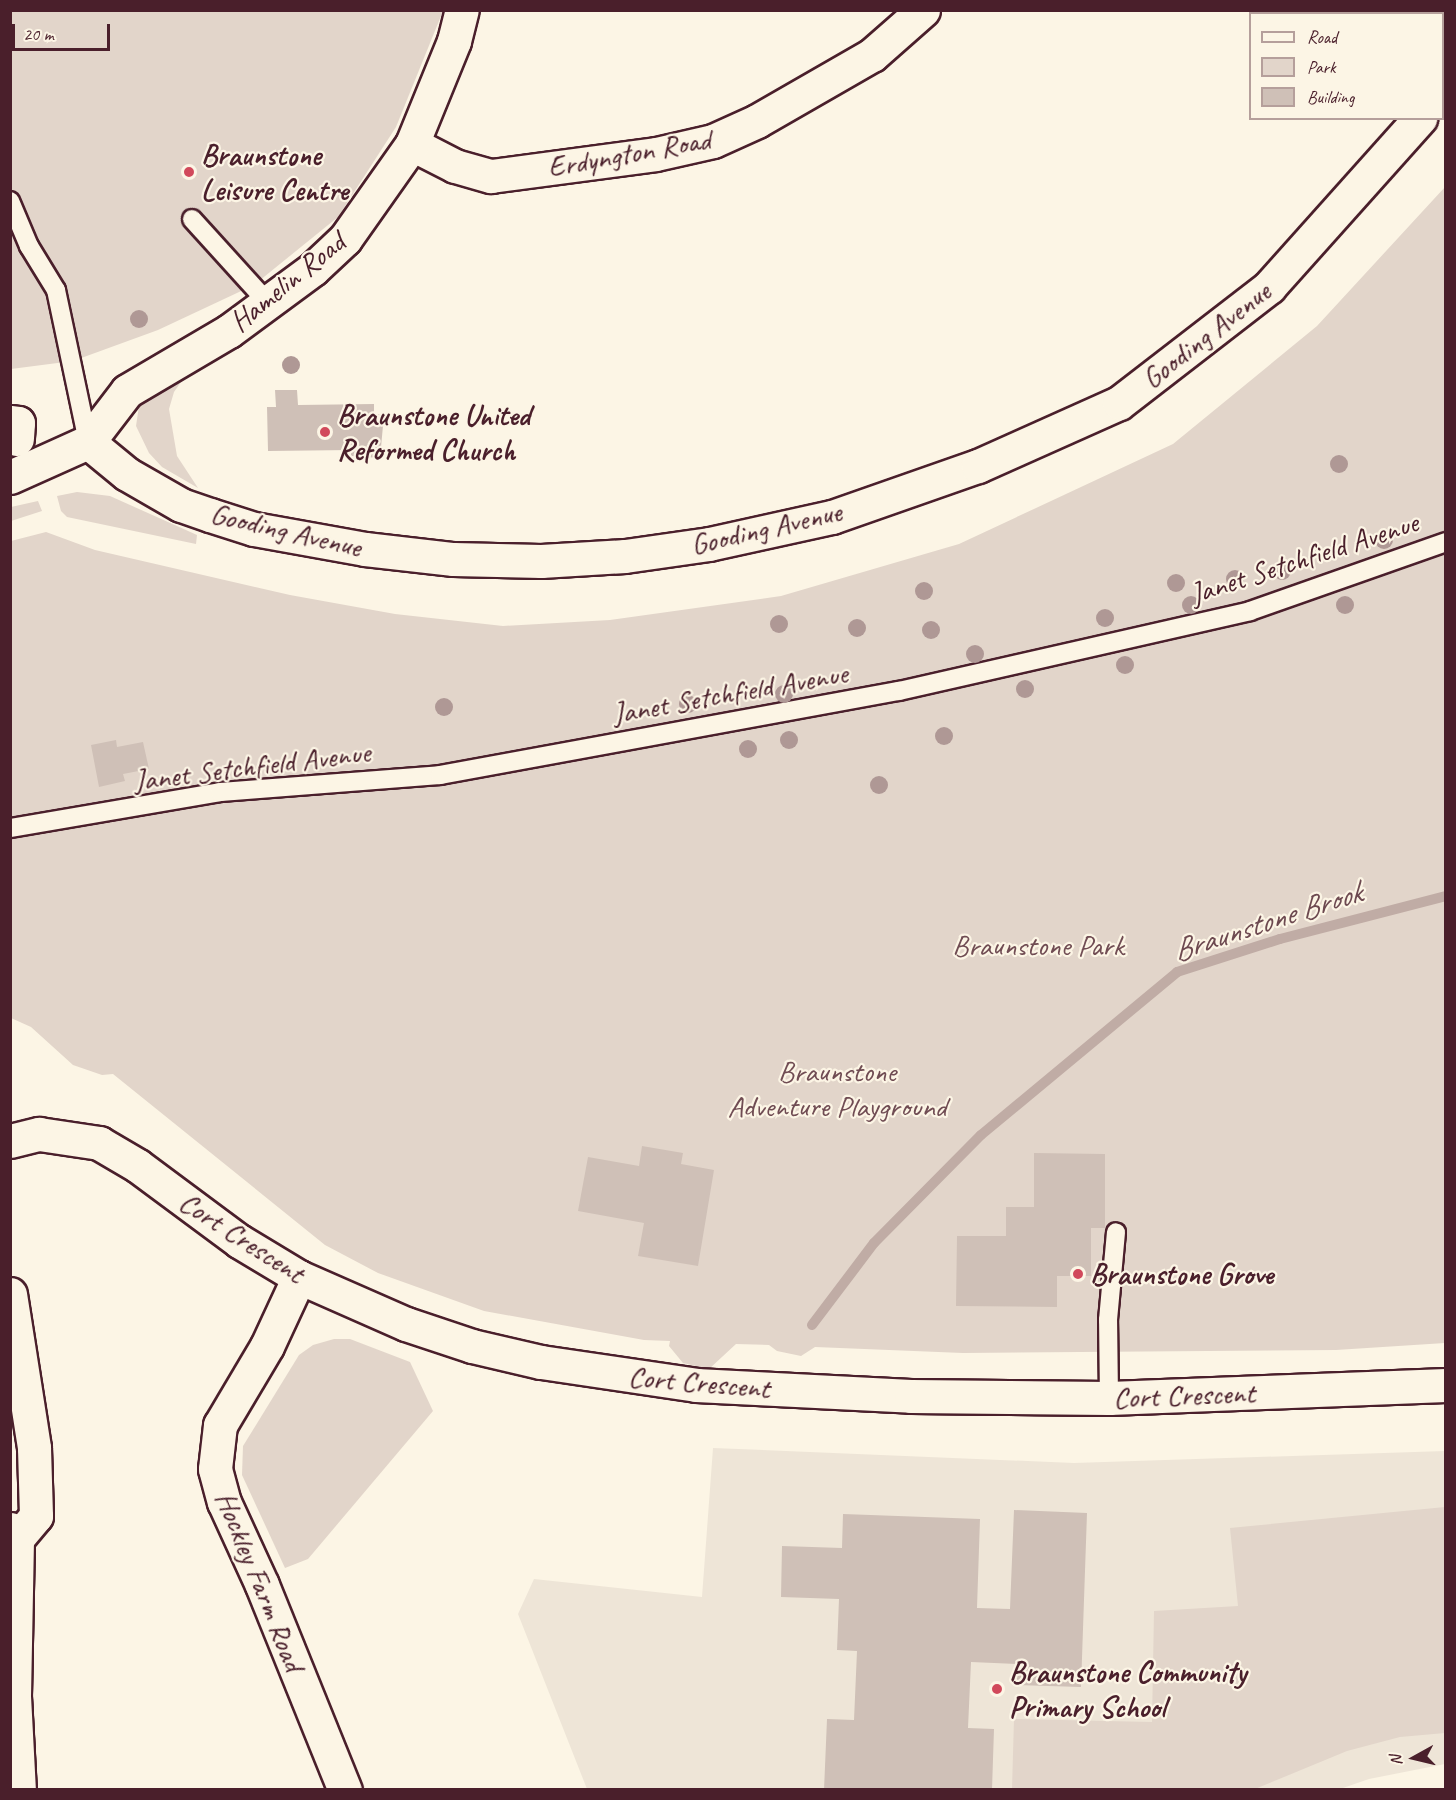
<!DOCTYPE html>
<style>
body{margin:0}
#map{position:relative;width:1456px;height:1800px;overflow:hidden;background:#fcf5e5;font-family:Caveat,sans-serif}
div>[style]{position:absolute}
.built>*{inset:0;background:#eee5d7}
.green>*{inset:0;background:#e2d5ca}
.stream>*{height:10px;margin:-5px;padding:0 5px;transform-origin:5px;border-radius:5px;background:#c0aca5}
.building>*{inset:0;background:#cfc0b7}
.roads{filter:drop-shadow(2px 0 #4a1f2b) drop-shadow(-2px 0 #4a1f2b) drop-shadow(0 2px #4a1f2b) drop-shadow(0 -2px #4a1f2b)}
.lane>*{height:18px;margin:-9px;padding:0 9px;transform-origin:9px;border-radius:9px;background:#fcf5e5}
.street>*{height:33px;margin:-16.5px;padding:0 16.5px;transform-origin:16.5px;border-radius:16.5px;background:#fcf5e5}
.primary>*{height:33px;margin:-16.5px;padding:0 16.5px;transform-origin:16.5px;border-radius:16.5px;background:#fcf5e5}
.trees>*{width:18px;height:18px;margin:-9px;border-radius:50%;background:#af9895}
.dots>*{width:16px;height:16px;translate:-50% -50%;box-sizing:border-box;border:3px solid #fcf5e5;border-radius:50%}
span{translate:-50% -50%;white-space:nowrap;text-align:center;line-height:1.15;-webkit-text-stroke:4.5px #fcf5e5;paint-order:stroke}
.street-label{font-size:30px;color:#4a1f2b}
.poi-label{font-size:30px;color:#4a1f2b;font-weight:700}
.left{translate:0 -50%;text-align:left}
.park-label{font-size:30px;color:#704c53}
.water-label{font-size:32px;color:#6d4950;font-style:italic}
.frame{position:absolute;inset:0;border:12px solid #4a1f2b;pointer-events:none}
.legend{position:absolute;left:1249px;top:12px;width:195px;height:108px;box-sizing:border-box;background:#fcf5e5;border:2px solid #b59f9b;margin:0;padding:8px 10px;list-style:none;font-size:18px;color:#4a1f2b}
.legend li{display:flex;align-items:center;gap:12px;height:30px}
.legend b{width:30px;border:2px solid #b59f9b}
.north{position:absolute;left:1384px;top:1728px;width:60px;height:60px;-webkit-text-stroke:4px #fcf5e5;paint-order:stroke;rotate:262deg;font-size:16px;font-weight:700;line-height:24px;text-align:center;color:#4a1f2b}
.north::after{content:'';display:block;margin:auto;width:21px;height:27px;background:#4a1f2b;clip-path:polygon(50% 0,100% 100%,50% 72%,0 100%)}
.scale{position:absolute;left:12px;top:24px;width:98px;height:27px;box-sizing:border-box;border:3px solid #4a1f2b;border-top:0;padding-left:8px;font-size:18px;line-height:21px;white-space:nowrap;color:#4a1f2b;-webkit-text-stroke:4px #fcf5e5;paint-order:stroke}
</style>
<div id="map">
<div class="built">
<i style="clip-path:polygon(713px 1448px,1074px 1463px,1445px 1451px,1445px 1764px,1369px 1779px,1340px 1789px,587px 1789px,518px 1614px,534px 1579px,702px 1597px)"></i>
</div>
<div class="green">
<i style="clip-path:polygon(11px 11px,443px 11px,396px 127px,338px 217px,254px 285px,158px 330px,73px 361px,11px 369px)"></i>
<i style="clip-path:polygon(1445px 187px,1445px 1343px,1336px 1350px,963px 1353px,815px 1347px,801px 1356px,777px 1351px,769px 1345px,736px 1344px,709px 1369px,683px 1363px,669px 1346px,670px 1341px,644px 1340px,484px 1311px,378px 1273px,325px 1245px,113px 1074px,102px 1075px,73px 1065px,31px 1027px,11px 1018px,11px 541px,46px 532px,95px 550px,290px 595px,395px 614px,503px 626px,610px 620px,781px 596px,959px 544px,1173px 444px,1317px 326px)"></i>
<i style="clip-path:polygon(188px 372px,174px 392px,169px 409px,177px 456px,198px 488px,162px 467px,149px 453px,136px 426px,139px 406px)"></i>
<i style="clip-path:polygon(77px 492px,110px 496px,197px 535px,196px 544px,67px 517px,61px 511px,57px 496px)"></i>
<i style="clip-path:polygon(38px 501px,42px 511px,11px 521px,11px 507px)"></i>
<i style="clip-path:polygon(334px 1339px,350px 1339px,410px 1362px,433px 1411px,308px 1559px,285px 1568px,242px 1475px,243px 1446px,299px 1355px,313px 1345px)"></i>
<i style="clip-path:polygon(1445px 1507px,1445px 1733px,1400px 1737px,1347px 1751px,1255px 1789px,1012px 1789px,1014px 1719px,1152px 1722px,1154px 1611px,1238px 1606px,1230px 1528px)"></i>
</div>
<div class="stream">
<i style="left:812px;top:1325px;width:103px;rotate:-52.9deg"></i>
<i style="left:874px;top:1243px;width:152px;rotate:-45.3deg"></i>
<i style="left:981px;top:1135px;width:255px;rotate:-39.7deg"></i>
<i style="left:1177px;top:972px;width:108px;rotate:-17.8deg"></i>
<i style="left:1280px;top:939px;width:171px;rotate:-14.5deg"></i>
</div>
<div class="building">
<i style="clip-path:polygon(275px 390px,297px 390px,298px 405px,374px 404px,374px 414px,384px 415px,380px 458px,351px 456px,351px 450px,268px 451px,267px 407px,276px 407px)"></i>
<i style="clip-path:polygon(116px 740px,117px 747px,143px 742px,149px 769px,123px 774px,125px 781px,99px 787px,91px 745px)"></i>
<i style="clip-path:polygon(642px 1146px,683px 1153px,681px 1164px,714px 1170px,698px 1266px,638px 1256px,644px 1223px,578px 1211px,588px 1157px,639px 1166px)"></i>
<i style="clip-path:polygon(1034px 1153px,1105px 1154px,1105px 1228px,1091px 1228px,1091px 1276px,1057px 1276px,1057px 1307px,956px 1306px,957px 1236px,1006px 1236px,1006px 1207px,1034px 1207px)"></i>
<i style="clip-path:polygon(1014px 1510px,1087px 1513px,1081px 1687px,1016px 1685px,1017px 1664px,971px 1662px,968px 1728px,994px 1729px,992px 1790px,824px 1790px,827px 1719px,854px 1720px,857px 1651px,837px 1650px,839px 1599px,781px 1597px,782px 1546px,842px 1548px,843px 1514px,980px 1519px,977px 1608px,1010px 1609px)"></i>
</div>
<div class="roads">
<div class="lane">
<i style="left:10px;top:201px;width:49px;rotate:67.1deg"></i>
<i style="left:29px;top:246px;width:52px;rotate:58.5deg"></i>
<i style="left:56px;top:290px;width:155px;rotate:78.1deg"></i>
<i style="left:192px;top:219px;width:115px;rotate:47.8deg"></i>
<i style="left:10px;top:828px;width:213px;rotate:-9.7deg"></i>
<i style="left:220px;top:792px;width:221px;rotate:-4.4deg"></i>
<i style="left:440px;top:775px;width:467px;rotate:-10.4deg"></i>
<i style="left:899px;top:691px;width:360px;rotate:-12.8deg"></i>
<i style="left:1250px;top:611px;width:208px;rotate:-19.4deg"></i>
<i style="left:1109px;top:1398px;width:78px;rotate:-90.7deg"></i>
<i style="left:1108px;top:1320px;width:88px;rotate:-84.8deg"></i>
</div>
<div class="street">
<i style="left:1442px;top:86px;width:6px;rotate:-51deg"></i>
<i style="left:412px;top:144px;width:48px;rotate:27.1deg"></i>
<i style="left:455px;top:166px;width:37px;rotate:16deg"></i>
<i style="left:491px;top:176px;width:166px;rotate:-7.6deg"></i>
<i style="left:656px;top:154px;width:58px;rotate:-12.8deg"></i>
<i style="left:713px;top:141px;width:48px;rotate:-24.4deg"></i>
<i style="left:757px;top:121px;width:133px;rotate:-29.9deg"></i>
<i style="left:872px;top:55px;width:68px;rotate:-41.4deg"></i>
<i style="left:10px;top:422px;width:8px;rotate:7deg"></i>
<i style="left:18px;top:423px;width:16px;rotate:94deg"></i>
<i style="left:88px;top:442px;width:64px;rotate:-52.6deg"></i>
<i style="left:127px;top:391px;width:118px;rotate:-30.5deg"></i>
<i style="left:229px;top:331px;width:104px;rotate:-36.4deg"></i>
<i style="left:313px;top:269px;width:44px;rotate:-43.2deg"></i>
<i style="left:345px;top:239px;width:116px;rotate:-54.8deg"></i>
<i style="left:412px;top:144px;width:111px;rotate:-67.8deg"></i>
<i style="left:454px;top:41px;width:32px;rotate:-76deg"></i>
<i style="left:10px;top:477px;width:85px;rotate:-24.2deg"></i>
<i style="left:88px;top:442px;width:50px;rotate:39.4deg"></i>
<i style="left:127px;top:474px;width:62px;rotate:29.9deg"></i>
<i style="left:181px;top:505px;width:31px;rotate:19deg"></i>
<i style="left:210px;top:515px;width:46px;rotate:17.7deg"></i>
<i style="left:254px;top:529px;width:113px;rotate:10.2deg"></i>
<i style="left:365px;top:549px;width:89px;rotate:6.5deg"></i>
<i style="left:453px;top:559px;width:88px;rotate:1.3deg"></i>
<i style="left:541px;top:561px;width:84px;rotate:-3.4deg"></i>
<i style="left:625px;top:556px;width:85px;rotate:-8.1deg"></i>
<i style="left:709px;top:544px;width:126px;rotate:-12.4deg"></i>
<i style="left:832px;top:517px;width:155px;rotate:-19.3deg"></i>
<i style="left:978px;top:466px;width:154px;rotate:-24.1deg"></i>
<i style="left:1119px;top:403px;width:190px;rotate:-37.7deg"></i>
<i style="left:1269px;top:287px;width:227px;rotate:-48.2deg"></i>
<i style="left:10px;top:1141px;width:30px;rotate:-14deg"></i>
<i style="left:39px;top:1134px;width:61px;rotate:8.5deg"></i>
<i style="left:99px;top:1143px;width:45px;rotate:30.5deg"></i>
<i style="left:138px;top:1166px;width:126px;rotate:36.6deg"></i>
<i style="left:239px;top:1241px;width:70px;rotate:31deg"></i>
<i style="left:299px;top:1277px;width:117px;rotate:23.7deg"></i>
<i style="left:406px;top:1324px;width:70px;rotate:18.4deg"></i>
<i style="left:472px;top:1346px;width:71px;rotate:13.1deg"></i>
<i style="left:541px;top:1362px;width:157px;rotate:8.4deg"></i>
<i style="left:696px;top:1385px;width:215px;rotate:2.9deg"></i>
<i style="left:911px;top:1396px;width:198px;rotate:0.6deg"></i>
<i style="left:1109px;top:1398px;width:337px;rotate:-2.2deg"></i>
<i style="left:299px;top:1277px;width:76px;rotate:114.9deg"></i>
<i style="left:267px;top:1346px;width:92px;rotate:120.7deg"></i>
<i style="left:220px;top:1425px;width:44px;rotate:96.5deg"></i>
<i style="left:215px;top:1469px;width:34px;rotate:75deg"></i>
<i style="left:224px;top:1502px;width:91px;rotate:65.4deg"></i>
<i style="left:262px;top:1585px;width:221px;rotate:68deg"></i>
</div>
<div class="primary">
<i style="left:10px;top:1294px;width:156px;rotate:81.1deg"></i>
<i style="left:34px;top:1448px;width:68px;rotate:88.3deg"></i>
<i style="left:36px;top:1516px;width:30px;rotate:130deg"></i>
<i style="left:10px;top:1529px;width:12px;rotate:55deg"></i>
<i style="left:17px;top:1539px;width:157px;rotate:91.1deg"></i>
<i style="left:14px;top:1696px;width:94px;rotate:87deg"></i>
</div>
</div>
<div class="trees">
<i style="left:139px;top:319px"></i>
<i style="left:291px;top:365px"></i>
<i style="left:1339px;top:464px"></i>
<i style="left:1384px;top:540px"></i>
<i style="left:1282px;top:571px"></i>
<i style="left:1235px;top:579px"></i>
<i style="left:1176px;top:583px"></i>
<i style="left:924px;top:591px"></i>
<i style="left:1191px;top:605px"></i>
<i style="left:1345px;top:605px"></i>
<i style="left:1105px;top:618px"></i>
<i style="left:779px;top:624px"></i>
<i style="left:857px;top:628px"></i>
<i style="left:931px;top:630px"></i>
<i style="left:975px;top:654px"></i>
<i style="left:1125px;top:665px"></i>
<i style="left:1025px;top:689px"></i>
<i style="left:784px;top:694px"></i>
<i style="left:688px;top:704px"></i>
<i style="left:444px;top:707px"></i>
<i style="left:944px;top:736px"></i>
<i style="left:789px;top:740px"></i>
<i style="left:748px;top:749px"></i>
<i style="left:879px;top:785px"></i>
</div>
<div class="dots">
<i style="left:189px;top:172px;background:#d1495b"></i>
<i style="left:325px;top:432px;background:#d1495b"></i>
<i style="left:1078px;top:1274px;background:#d1495b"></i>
<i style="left:997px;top:1689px;background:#d1495b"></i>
</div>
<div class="street-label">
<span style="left:629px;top:153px;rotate:-10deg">Erdyngton Road</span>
<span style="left:287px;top:282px;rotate:-39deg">Hamelin Road</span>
<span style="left:1206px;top:335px;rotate:-38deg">Gooding Avenue</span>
<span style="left:766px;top:528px;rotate:-13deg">Gooding Avenue</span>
<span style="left:286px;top:530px;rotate:13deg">Gooding Avenue</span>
<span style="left:1304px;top:558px;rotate:-18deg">Janet Setchfield Avenue</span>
<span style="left:730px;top:693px;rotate:-10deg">Janet Setchfield Avenue</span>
<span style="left:252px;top:766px;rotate:-7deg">Janet Setchfield Avenue</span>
<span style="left:242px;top:1237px;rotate:33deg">Cort Crescent</span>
<span style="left:699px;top:1382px;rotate:5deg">Cort Crescent</span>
<span style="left:1184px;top:1395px;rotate:-2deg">Cort Crescent</span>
<span style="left:260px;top:1581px;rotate:68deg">Hockley Farm Road</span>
</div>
<div class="poi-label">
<span class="left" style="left:201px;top:172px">Braunstone<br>Leisure Centre</span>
<span class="left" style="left:337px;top:432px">Braunstone United<br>Reformed Church</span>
<span class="left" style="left:1090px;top:1274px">Braunstone Grove</span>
<span class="left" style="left:1009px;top:1689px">Braunstone Community<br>Primary School</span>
</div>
<div class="park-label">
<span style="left:1038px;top:945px">Braunstone Park</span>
<span style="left:837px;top:1088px">Braunstone<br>Adventure Playground</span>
</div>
<div class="water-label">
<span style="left:1267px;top:922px;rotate:-18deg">Braunstone Brook</span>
</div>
<div class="frame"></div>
<ul class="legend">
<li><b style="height:8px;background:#fcf5e5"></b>Road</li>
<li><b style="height:16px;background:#e2d5ca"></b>Park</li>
<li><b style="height:16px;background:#cfc0b7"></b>Building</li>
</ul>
<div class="north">N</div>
<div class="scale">20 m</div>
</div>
